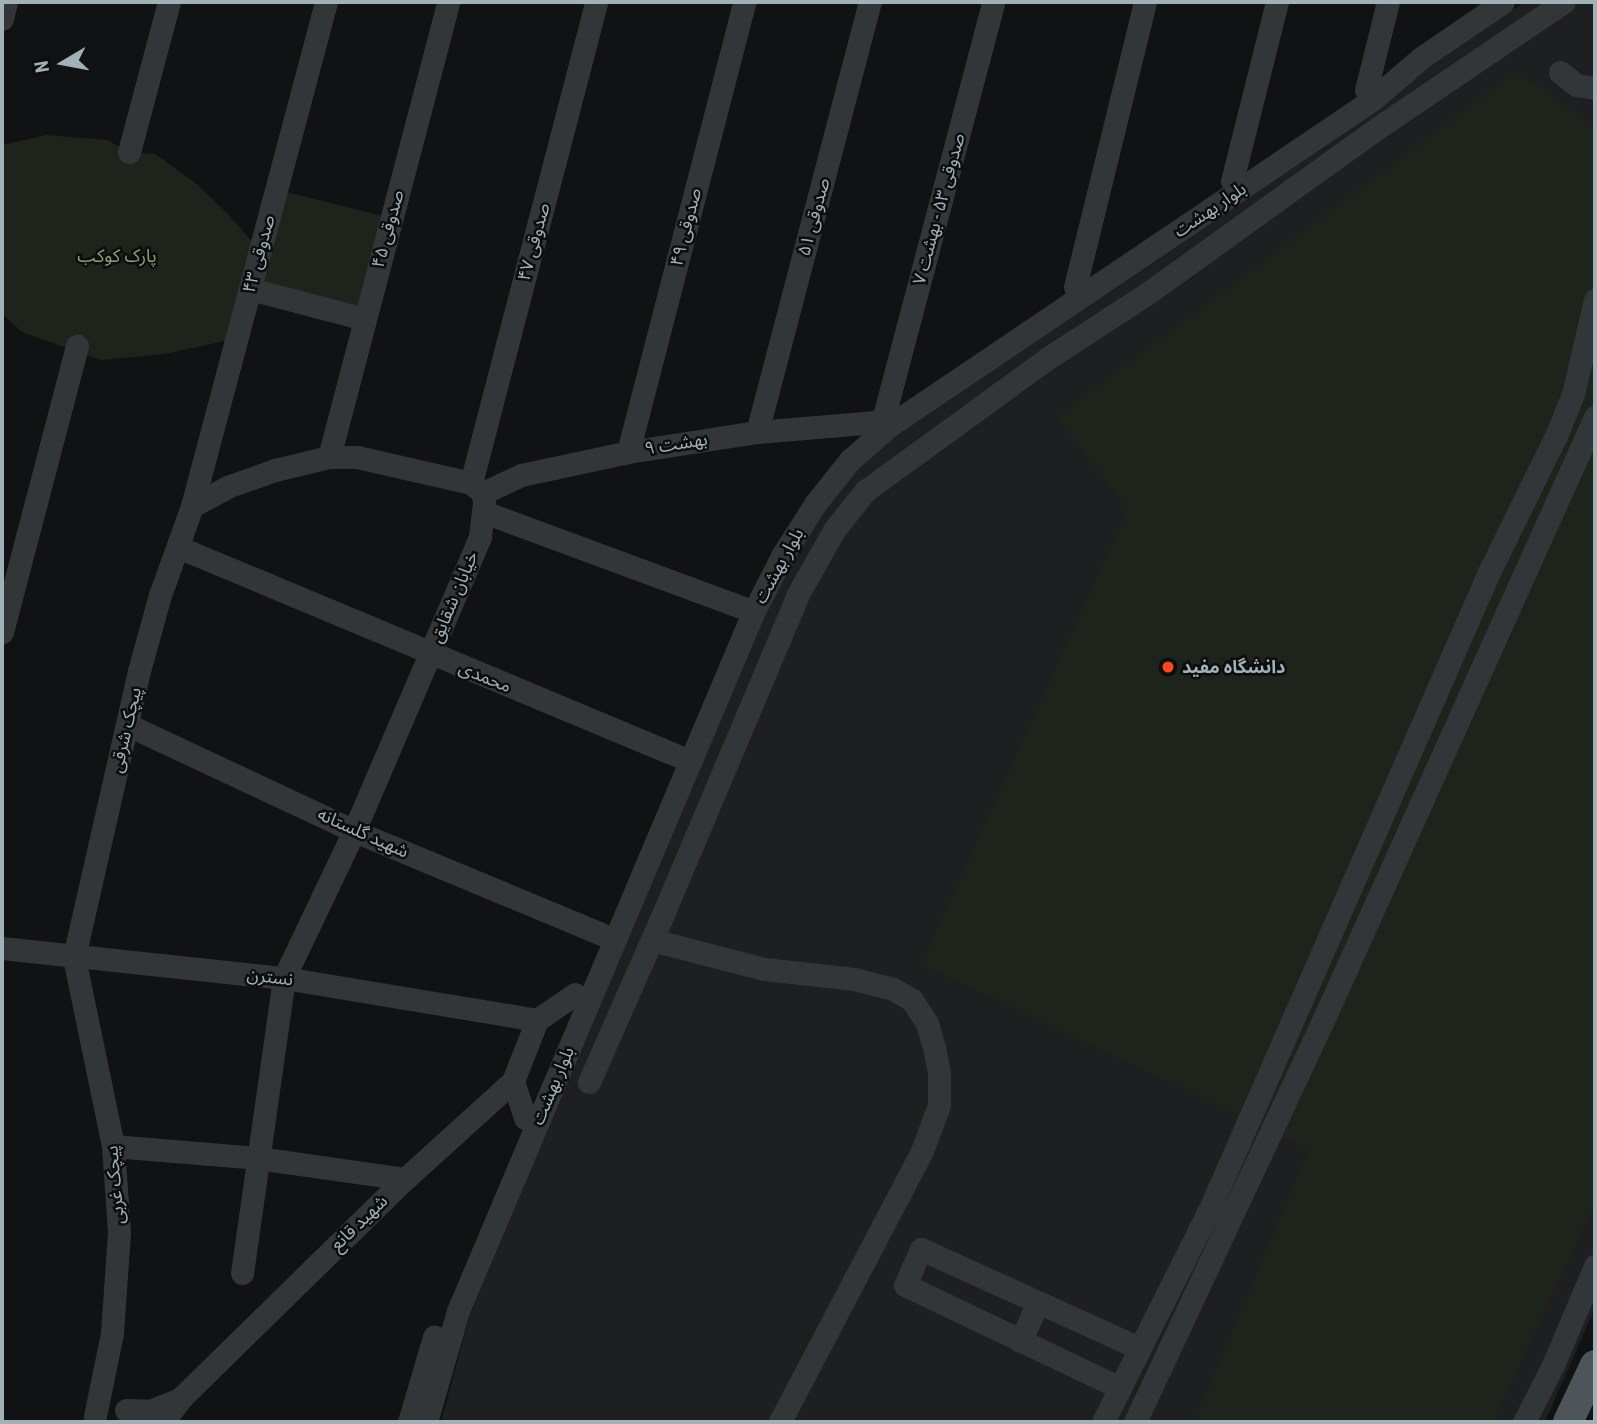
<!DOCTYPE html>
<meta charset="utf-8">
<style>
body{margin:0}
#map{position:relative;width:1597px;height:1424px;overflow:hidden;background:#111213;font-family:"Roboto Condensed","Noto Sans Arabic",sans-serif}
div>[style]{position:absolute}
.built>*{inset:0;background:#1d1f20}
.green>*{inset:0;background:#1e231b;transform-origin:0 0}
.minor>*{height:23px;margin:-11.5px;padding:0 11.5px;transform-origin:11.5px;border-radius:11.5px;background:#323639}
.major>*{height:30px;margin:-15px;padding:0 15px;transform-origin:15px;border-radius:15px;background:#4e5558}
.dots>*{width:19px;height:19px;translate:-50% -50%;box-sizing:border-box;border:4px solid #0c0d0e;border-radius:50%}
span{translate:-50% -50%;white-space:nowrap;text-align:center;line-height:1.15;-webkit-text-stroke:5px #0c0d0e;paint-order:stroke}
.street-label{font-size:18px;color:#a1b1b5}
.park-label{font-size:18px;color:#89a376}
.poi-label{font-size:18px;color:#a1b1b5;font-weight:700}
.left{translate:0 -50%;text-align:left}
.frame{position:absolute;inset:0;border:4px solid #a1b1b5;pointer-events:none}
.north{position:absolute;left:28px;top:28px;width:70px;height:70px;-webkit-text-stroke:5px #0c0d0e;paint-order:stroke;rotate:260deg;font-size:19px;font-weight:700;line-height:28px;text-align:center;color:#a1b1b5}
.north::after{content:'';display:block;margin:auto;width:24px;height:32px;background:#a1b1b5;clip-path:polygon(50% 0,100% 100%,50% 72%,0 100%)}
</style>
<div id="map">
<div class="built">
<i style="clip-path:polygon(1524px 2px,1595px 2px,1595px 1308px,1545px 1422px,441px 1422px,470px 1315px,771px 595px,839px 483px,881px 446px)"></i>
</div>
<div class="green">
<i style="clip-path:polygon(1517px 71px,1595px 126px,1595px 1204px,1493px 1422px,1194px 1422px,1309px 1149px,921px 964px,1128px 509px,1056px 417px)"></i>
<i style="clip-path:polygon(46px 135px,108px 140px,129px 152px,155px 154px,197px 184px,229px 215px,254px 244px,229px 340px,165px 354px,101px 360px,22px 332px,2px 314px,2px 145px)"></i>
<i style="left:279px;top:190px;width:113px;height:100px;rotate:14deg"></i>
</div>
<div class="minor">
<i style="left:2px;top:19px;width:17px;rotate:-77deg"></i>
<i style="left:1560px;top:72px;width:21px;rotate:39deg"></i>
<i style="left:1576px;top:85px;width:19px;rotate:9deg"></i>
<i style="left:1366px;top:90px;width:91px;rotate:-76deg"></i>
<i style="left:129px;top:152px;width:155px;rotate:-75.1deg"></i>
<i style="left:1232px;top:181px;width:185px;rotate:-75.9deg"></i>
<i style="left:1075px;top:287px;width:293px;rotate:-76.2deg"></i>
<i style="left:250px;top:289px;width:118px;rotate:14.7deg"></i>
<i style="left:884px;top:416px;width:428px;rotate:-75.2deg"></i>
<i style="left:757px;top:432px;width:445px;rotate:-75.3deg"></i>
<i style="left:628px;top:452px;width:465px;rotate:-75.5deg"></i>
<i style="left:329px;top:457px;width:470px;rotate:-75.3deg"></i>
<i style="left:471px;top:483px;width:497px;rotate:-75.4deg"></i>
<i style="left:483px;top:493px;width:42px;rotate:-25.3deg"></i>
<i style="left:521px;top:475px;width:109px;rotate:-12.1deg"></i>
<i style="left:628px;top:452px;width:131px;rotate:-8.8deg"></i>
<i style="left:757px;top:432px;width:119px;rotate:-4.8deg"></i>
<i style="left:192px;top:506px;width:40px;rotate:-28deg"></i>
<i style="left:227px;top:487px;width:51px;rotate:-19.5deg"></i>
<i style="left:275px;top:470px;width:56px;rotate:-13.5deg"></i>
<i style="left:329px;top:457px;width:28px"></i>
<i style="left:357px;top:457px;width:117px;rotate:12.8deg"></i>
<i style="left:471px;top:483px;width:16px;rotate:40deg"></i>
<i style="left:483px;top:493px;width:10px;rotate:84deg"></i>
<i style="left:484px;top:503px;width:34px;rotate:97deg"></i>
<i style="left:480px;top:537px;width:320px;rotate:113.2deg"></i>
<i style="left:354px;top:831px;width:163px;rotate:115.5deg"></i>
<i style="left:284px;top:978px;width:298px;rotate:98.1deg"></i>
<i style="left:484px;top:512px;width:274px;rotate:20.3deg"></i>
<i style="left:178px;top:547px;width:542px;rotate:22.68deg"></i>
<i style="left:2px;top:632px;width:296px;rotate:-75.3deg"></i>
<i style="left:128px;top:725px;width:250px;rotate:25.1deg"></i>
<i style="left:354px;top:831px;width:269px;rotate:22.6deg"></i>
<i style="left:652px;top:940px;width:116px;rotate:14.5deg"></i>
<i style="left:764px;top:969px;width:91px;rotate:6.3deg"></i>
<i style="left:854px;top:979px;width:40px;rotate:14.4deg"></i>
<i style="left:893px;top:989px;width:22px;rotate:30deg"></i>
<i style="left:912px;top:1000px;width:27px;rotate:57deg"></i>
<i style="left:927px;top:1023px;width:25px;rotate:74deg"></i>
<i style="left:934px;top:1047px;width:26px;rotate:79deg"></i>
<i style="left:939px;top:1073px;width:32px;rotate:90deg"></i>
<i style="left:939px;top:1105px;width:49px;rotate:110.3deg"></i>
<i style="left:922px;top:1151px;width:306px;rotate:117.7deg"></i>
<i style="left:2px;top:948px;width:284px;rotate:6.1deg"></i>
<i style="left:284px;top:978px;width:256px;rotate:9.4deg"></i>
<i style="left:537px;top:1020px;width:46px;rotate:-34.4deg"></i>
<i style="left:513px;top:1081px;width:39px;rotate:72deg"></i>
<i style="left:589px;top:1082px;width:178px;rotate:-66.2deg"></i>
<i style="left:661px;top:919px;width:353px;rotate:-67.1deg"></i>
<i style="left:798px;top:594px;width:73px;rotate:-60.6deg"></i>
<i style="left:834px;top:530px;width:50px;rotate:-51.5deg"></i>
<i style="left:865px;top:491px;width:226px;rotate:-36deg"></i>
<i style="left:1048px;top:358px;width:119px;rotate:-33deg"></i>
<i style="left:1148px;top:293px;width:292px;rotate:-35.7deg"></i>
<i style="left:1385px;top:123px;width:216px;rotate:-34.1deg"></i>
<i style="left:113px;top:1146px;width:145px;rotate:4.7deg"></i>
<i style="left:258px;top:1158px;width:148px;rotate:8.1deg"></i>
<i style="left:1020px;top:1341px;width:42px;rotate:-64.7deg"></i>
<i style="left:1118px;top:1387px;width:236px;rotate:-154.4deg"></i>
<i style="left:905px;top:1285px;width:39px;rotate:-66deg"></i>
<i style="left:921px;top:1249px;width:239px;rotate:24.4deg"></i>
<i style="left:126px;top:1410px;width:24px;rotate:2deg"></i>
<i style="left:150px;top:1411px;width:31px;rotate:-22deg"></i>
<i style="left:95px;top:1416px;width:85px;rotate:-78.4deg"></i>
<i style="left:112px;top:1333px;width:101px;rotate:-86deg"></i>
<i style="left:119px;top:1232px;width:86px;rotate:-94deg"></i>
<i style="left:113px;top:1146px;width:193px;rotate:-101.7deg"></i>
<i style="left:74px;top:957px;width:293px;rotate:-77.2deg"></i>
<i style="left:139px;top:671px;width:79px;rotate:-74.6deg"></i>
<i style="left:160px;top:595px;width:95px;rotate:-70.2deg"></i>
<i style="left:192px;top:506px;width:522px;rotate:-75.11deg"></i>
<i style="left:163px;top:1422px;width:31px;rotate:-53deg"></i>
<i style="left:182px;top:1397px;width:312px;rotate:-44.4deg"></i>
<i style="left:405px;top:1179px;width:146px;rotate:-42.2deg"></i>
<i style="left:513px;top:1081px;width:66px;rotate:-68.5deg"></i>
<i style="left:409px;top:1422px;width:89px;rotate:-73.6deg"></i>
<i style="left:426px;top:1422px;width:116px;rotate:-73.9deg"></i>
<i style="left:458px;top:1311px;width:758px;rotate:-67.09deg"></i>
<i style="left:753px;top:613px;width:64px;rotate:-63deg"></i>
<i style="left:782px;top:556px;width:62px;rotate:-57.6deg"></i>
<i style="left:815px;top:504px;width:56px;rotate:-51.5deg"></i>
<i style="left:850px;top:460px;width:52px;rotate:-41.1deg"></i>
<i style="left:889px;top:426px;width:583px;rotate:-34.02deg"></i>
<i style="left:1372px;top:100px;width:65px;rotate:-40.6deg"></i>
<i style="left:1421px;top:58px;width:99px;rotate:-34.3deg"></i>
<i style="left:1103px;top:1422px;width:244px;rotate:-63.4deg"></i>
<i style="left:1212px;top:1204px;width:690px;rotate:-66.33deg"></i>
<i style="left:1489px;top:572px;width:152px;rotate:-63.8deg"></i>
<i style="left:1556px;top:436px;width:45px;rotate:-68deg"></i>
<i style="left:1573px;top:394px;width:97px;rotate:-76.8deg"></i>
<i style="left:1135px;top:1422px;width:450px;rotate:-64.9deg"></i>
<i style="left:1326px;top:1014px;width:655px;rotate:-65.74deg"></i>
<i style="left:1524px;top:1422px;width:64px;rotate:-63deg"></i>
<i style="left:1553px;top:1365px;width:108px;rotate:-67deg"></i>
</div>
<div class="major">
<i style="left:1568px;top:1422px;width:63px;rotate:-64.7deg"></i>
</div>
<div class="dots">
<i style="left:1168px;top:667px;background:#ff461e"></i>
</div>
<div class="street-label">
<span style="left:939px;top:209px;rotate:-75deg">صدوقی ۵۳ - بهشت ۷</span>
<span style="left:1210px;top:210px;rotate:-34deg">بلوار بهشت</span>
<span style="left:814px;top:217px;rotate:-75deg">صدوقی ۵۱</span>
<span style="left:686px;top:227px;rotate:-76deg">صدوقی ۴۹</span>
<span style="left:388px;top:229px;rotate:-75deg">صدوقی ۴۵</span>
<span style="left:534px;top:242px;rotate:-75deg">صدوقی ۴۷</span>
<span style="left:259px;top:254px;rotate:-75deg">صدوقی ۴۳</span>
<span style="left:676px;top:444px;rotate:-9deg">بهشت ۹</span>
<span style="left:779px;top:566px;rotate:-61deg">بلوار بهشت</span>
<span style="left:454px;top:597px;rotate:-67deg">خیابان شقایق</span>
<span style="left:485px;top:677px;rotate:22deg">محمدی</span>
<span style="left:126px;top:730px;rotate:-77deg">پیچک شرقی</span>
<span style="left:363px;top:833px;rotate:24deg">شهید گلستانه</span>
<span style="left:270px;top:977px;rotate:7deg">نسترن</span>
<span style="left:553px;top:1086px;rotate:-67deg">بلوار بهشت</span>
<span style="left:115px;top:1185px;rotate:-95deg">پیچک غربی</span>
<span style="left:359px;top:1223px;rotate:-44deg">شهید قانع</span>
</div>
<div class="park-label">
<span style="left:117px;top:256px">پارک کوکب</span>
</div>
<div class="poi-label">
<span class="left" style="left:1182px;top:667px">دانشگاه مفید</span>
</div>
<div class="frame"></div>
<div class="north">N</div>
</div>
